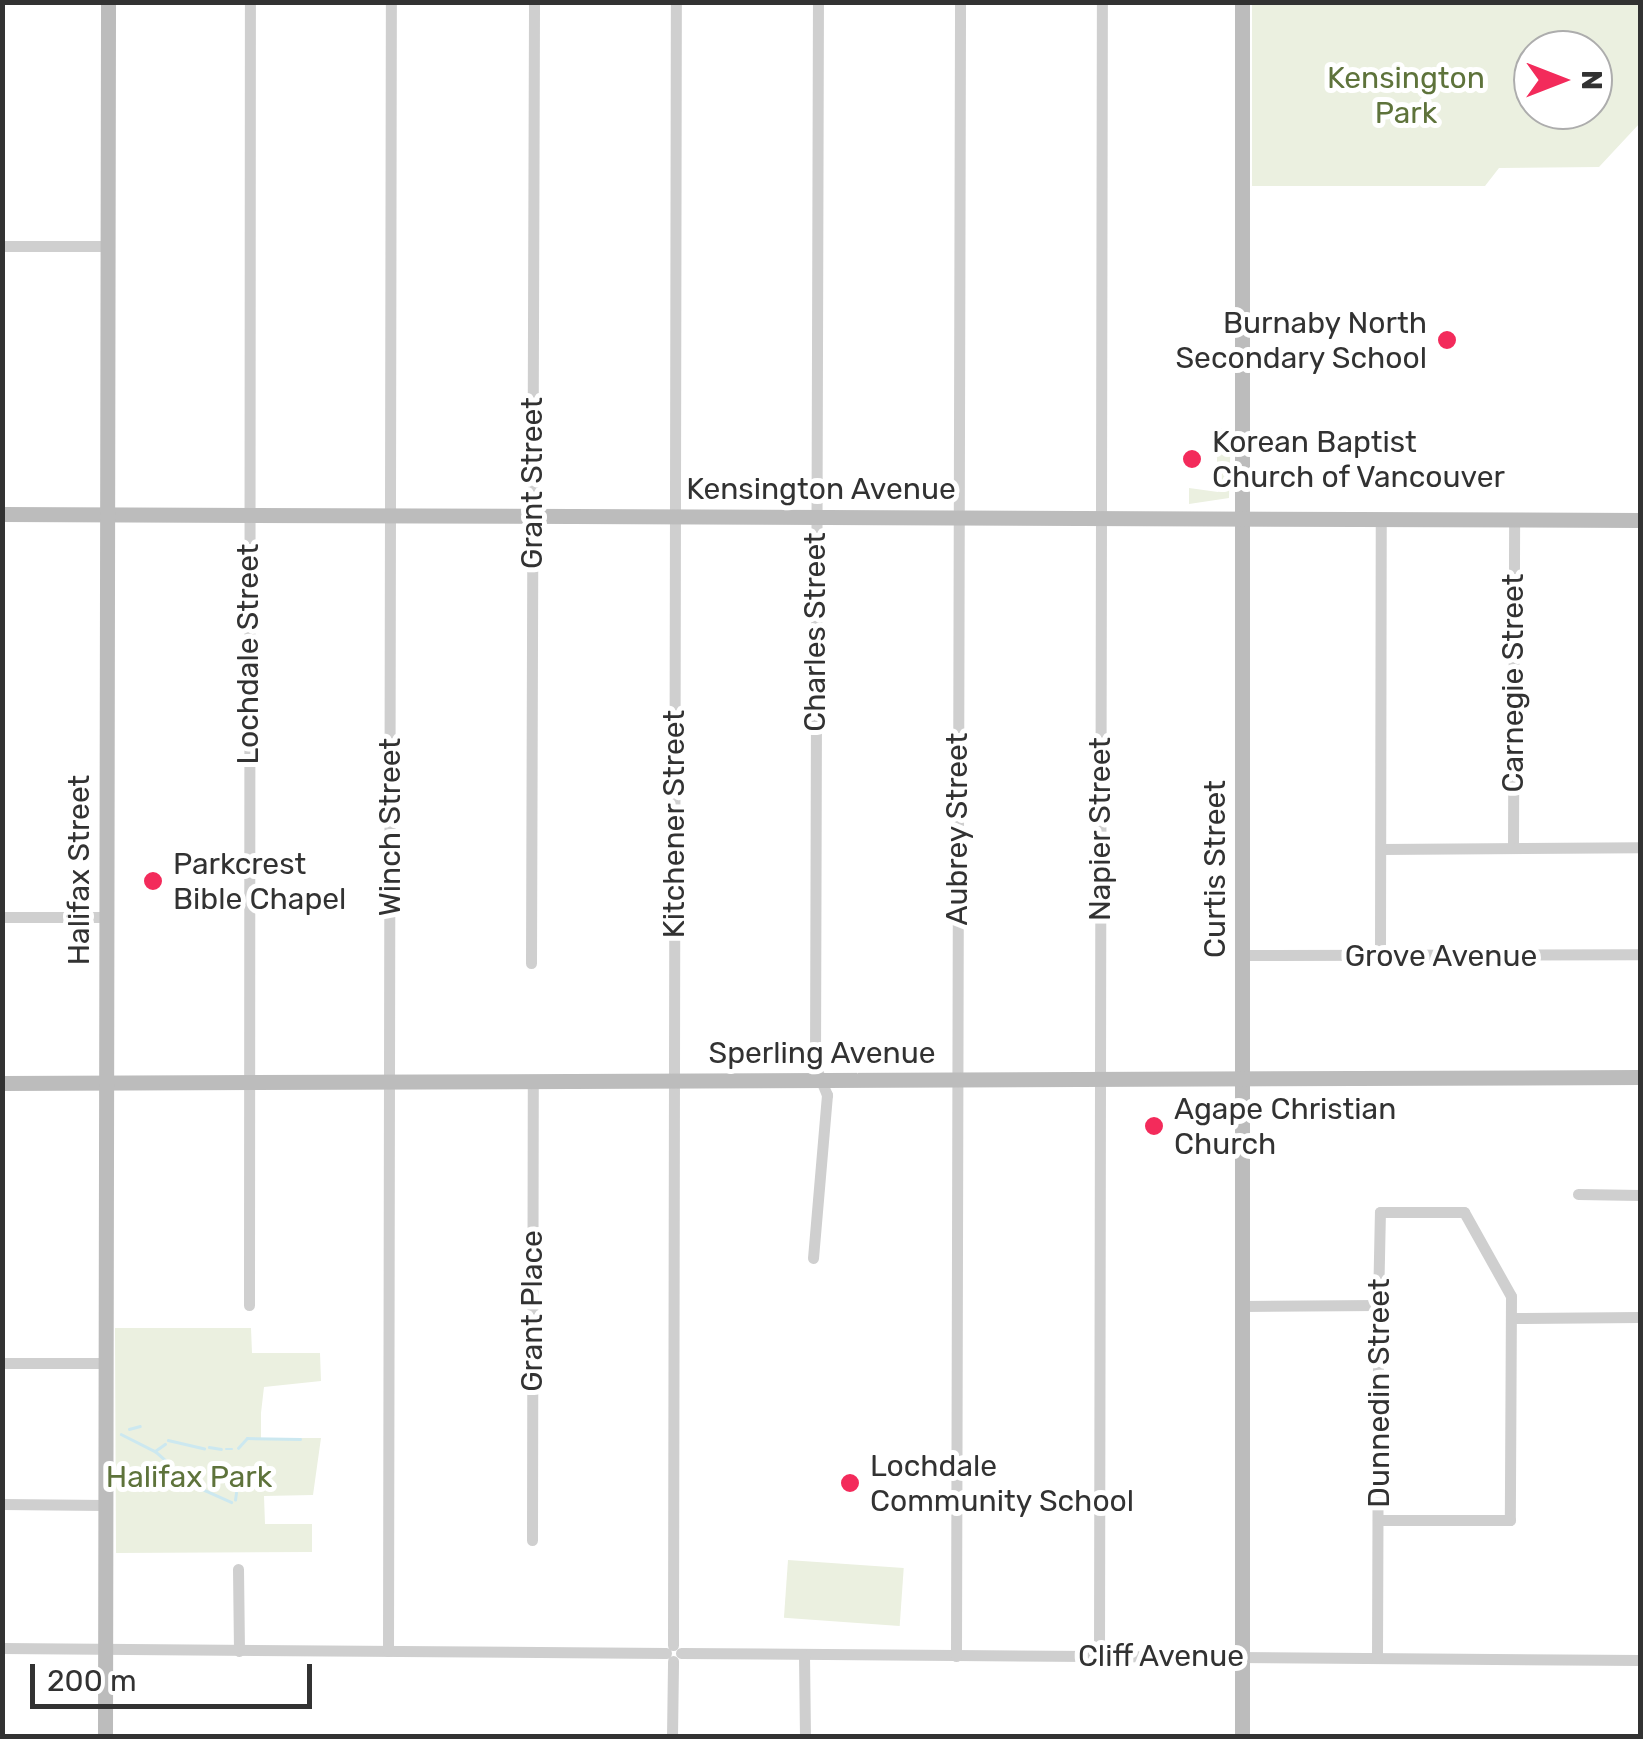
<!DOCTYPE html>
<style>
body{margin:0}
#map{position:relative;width:1643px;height:1739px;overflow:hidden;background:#fff;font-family:Rubik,sans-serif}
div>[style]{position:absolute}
.green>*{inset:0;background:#ebf0e0;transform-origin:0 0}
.stream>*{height:2.5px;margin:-1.25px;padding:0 1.25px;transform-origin:1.25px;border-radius:1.25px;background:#cce8f0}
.street>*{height:11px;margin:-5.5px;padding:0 5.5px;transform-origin:5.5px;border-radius:5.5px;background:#cfcfcf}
.secondary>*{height:15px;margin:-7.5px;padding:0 7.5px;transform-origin:7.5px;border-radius:7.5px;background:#bcbcbc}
.dots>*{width:28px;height:28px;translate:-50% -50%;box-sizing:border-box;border:5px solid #fff;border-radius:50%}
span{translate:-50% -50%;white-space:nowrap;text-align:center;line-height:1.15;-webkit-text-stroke:10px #fff;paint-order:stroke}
.park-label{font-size:30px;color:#5e733b}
.poi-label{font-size:30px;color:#323232}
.right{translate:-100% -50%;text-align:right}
.left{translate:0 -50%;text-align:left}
.street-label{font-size:30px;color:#323232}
.frame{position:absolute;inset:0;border:5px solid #323232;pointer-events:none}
.north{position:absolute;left:1513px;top:30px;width:100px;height:100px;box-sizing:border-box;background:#fff;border:2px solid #adadad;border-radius:50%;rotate:90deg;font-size:28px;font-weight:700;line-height:40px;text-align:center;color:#323232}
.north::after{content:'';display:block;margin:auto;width:35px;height:45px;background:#f32b5b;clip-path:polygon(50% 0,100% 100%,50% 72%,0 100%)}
.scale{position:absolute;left:30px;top:1664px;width:282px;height:45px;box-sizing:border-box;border:5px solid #323232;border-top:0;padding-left:12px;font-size:30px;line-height:35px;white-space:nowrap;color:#323232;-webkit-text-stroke:8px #fff;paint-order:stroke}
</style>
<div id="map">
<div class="green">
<i style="clip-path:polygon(evenodd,1252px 3px,1640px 3px,1640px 123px,1599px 167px,1499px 168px,1485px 186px,1252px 186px,1252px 3px,1533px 50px,1593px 50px,1593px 110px,1533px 110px,1533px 50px)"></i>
<i style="clip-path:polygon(1216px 428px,1231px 428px,1229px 498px,1189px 504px,1189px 488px,1218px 492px)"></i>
<i style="clip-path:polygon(115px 1328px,251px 1328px,252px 1353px,320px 1353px,321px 1381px,264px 1387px,261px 1413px,261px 1438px,321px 1438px,313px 1495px,264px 1496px,265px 1524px,312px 1524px,312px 1552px,116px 1553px)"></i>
<i style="left:788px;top:1560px;width:116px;height:58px;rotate:4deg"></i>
</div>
<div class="stream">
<i style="left:129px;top:1429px;width:11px;rotate:-15deg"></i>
<i style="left:121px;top:1434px;width:38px;rotate:27deg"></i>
<i style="left:155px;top:1451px;width:12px;rotate:-35deg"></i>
<i style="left:168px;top:1440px;width:37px;rotate:13deg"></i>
<i style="left:209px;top:1447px;width:12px;rotate:9deg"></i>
<i style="left:238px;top:1448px;width:13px;rotate:-48deg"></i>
<i style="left:247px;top:1438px;width:53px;rotate:1.1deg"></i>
<i style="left:226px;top:1449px;width:6px"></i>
<i style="left:155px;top:1451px;width:55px;rotate:41.3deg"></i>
<i style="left:202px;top:1489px;width:32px;rotate:24deg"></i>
<i style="left:235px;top:1500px;width:7px;rotate:-82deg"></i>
</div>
<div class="street">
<i style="left:2px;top:246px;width:106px"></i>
<i style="left:1513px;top:847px;width:328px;rotate:-89.8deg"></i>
<i style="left:1381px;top:849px;width:259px;rotate:-0.4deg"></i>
<i style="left:2px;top:917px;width:104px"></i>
<i style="left:1242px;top:955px;width:398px;rotate:-0.1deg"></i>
<i style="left:1380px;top:955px;width:436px;rotate:-89.9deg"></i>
<i style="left:531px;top:963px;width:961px;rotate:-89.82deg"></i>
<i style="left:1578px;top:1194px;width:62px;rotate:0.9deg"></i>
<i style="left:813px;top:1258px;width:164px;rotate:-85.1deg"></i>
<i style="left:827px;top:1095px;width:31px;rotate:-112deg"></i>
<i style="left:815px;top:1066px;width:1064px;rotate:-89.84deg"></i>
<i style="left:249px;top:1305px;width:1303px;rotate:-89.96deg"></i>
<i style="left:1242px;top:1306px;width:136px;rotate:-0.4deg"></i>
<i style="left:1512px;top:1318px;width:128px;rotate:-0.4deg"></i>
<i style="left:2px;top:1363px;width:104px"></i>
<i style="left:2px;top:1504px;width:103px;rotate:0.6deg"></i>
<i style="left:532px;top:1540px;width:459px;rotate:-89.9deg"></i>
<i style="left:238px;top:1569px;width:82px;rotate:89.3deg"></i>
<i style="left:673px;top:1645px;width:1643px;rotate:-89.9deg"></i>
<i style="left:2px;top:1648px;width:664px;rotate:0.43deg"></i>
<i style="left:388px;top:1651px;width:1649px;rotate:-89.9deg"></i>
<i style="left:681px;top:1653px;width:959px;rotate:0.42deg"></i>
<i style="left:804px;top:1655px;width:81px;rotate:89.3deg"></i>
<i style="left:956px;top:1656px;width:1654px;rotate:-89.86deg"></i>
<i style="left:1099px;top:1656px;width:1654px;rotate:-89.9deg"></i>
<i style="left:1377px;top:1658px;width:353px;rotate:-89.8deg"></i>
<i style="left:1378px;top:1305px;width:93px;rotate:-88.8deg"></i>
<i style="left:1380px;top:1212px;width:84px"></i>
<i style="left:1464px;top:1212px;width:96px;rotate:60.8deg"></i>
<i style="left:1511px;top:1296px;width:224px;rotate:90.3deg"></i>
<i style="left:1510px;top:1520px;width:132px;rotate:180deg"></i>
<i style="left:672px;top:1736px;width:75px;rotate:-89.2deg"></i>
</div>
<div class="secondary">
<i style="left:1242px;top:2px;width:1734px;rotate:90deg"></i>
<i style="left:2px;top:514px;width:1638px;rotate:0.21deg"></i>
<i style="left:2px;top:1083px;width:1638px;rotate:-0.21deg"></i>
<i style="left:105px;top:1736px;width:1734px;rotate:-89.9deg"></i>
</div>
<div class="dots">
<i style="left:1447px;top:340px;background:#f32b5b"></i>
<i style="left:1192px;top:459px;background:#f32b5b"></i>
<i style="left:153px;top:881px;background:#f32b5b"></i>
<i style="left:1154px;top:1126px;background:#f32b5b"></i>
<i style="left:850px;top:1483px;background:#f32b5b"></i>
</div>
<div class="park-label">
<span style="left:1406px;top:95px">Kensington<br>Park</span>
<span style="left:189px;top:1477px">Halifax Park</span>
</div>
<div class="poi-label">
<span class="right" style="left:1427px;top:340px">Burnaby North<br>Secondary School</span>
<span class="left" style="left:1212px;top:459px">Korean Baptist<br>Church of Vancouver</span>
<span class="left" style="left:173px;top:881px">Parkcrest<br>Bible Chapel</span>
<span class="left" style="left:1174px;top:1126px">Agape Christian<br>Church</span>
<span class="left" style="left:870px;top:1483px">Lochdale<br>Community School</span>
</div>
<div class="street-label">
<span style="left:532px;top:483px;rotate:-90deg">Grant Street</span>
<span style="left:821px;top:489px">Kensington Avenue</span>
<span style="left:815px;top:632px;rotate:-90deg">Charles Street</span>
<span style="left:248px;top:654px;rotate:-90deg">Lochdale Street</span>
<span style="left:1513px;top:683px;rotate:-90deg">Carnegie Street</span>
<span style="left:674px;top:824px;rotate:-90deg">Kitchener Street</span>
<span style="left:390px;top:827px;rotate:-90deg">Winch Street</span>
<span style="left:957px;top:829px;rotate:-90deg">Aubrey Street</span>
<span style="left:1100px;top:829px;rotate:-90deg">Napier Street</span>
<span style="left:1215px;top:869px;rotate:-90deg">Curtis Street</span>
<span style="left:79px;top:870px;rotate:-90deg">Halifax Street</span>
<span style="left:1441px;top:956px">Grove Avenue</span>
<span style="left:822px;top:1053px">Sperling Avenue</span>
<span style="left:532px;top:1311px;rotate:-90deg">Grant Place</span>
<span style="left:1379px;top:1393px;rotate:-90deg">Dunnedin Street</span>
<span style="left:1161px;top:1656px">Cliff Avenue</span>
</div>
<div class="frame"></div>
<div class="north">N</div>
<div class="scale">200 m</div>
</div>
